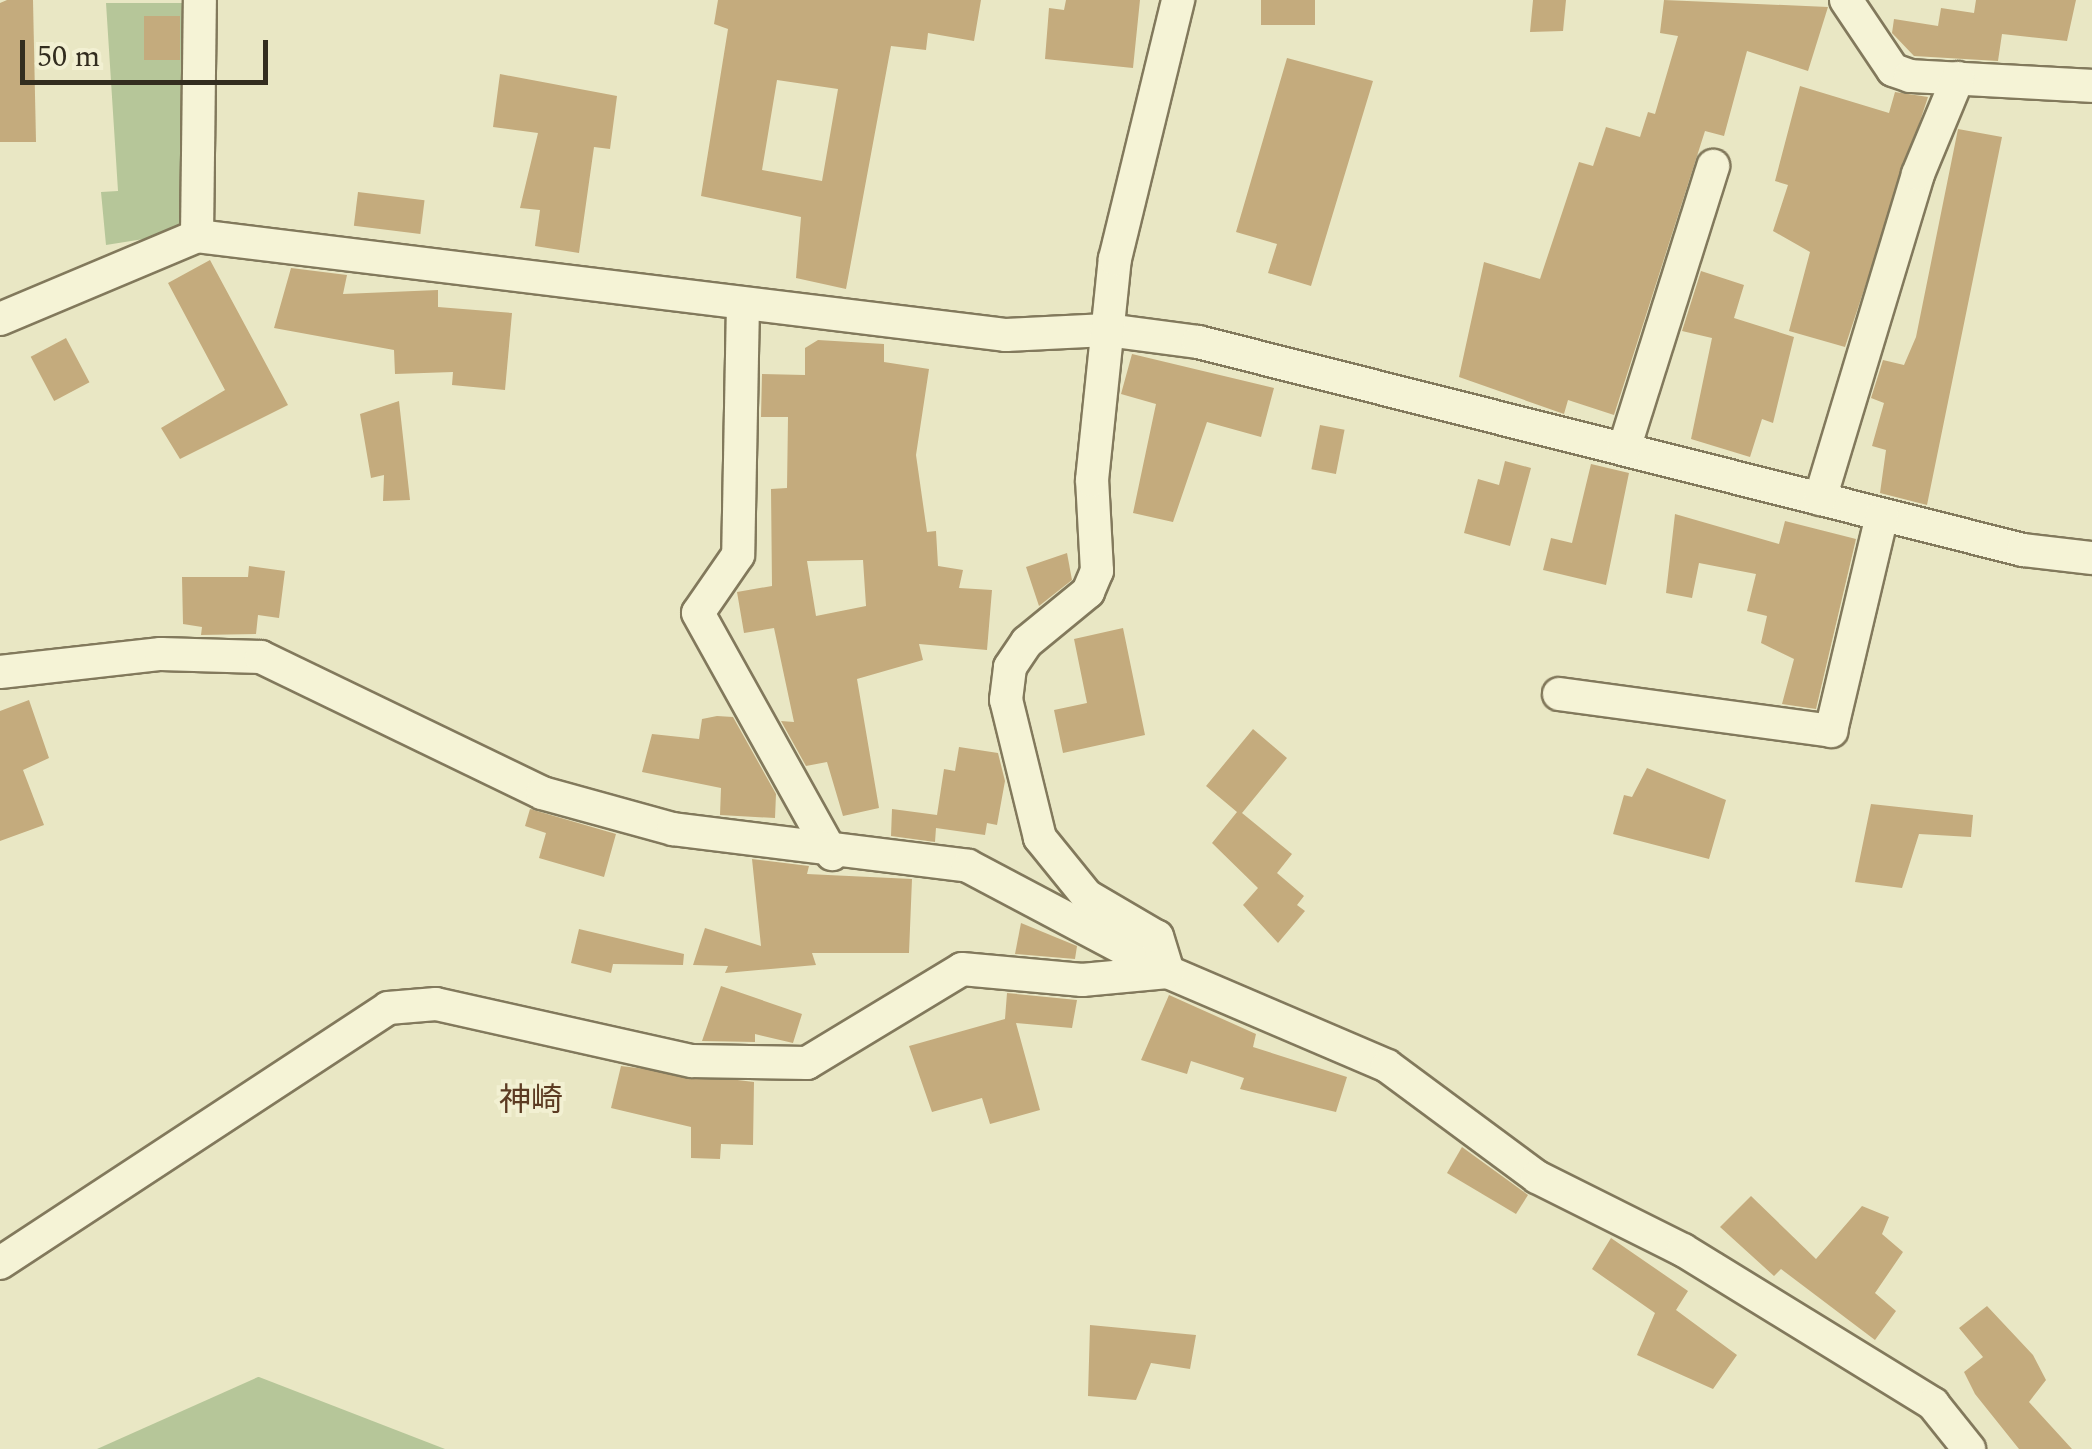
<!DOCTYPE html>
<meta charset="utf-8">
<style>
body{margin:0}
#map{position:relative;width:2092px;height:1449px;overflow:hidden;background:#e9e7c4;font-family:Spectral,"Noto Sans JP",serif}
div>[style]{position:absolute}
.green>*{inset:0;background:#b6c699}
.building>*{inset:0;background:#c4ab7d;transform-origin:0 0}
.roads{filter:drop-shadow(2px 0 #82795c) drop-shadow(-2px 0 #82795c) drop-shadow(0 2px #82795c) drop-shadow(0 -2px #82795c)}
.street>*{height:32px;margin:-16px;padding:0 16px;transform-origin:16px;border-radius:16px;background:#f5f3d6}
span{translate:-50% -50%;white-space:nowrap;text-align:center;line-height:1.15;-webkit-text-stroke:8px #f2f0d2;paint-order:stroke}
.neighbourhood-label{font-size:32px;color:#5c3b22}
.scale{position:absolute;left:20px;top:40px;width:248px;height:45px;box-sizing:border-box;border:5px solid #332d1f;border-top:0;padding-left:12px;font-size:30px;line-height:35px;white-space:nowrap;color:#332d1f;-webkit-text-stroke:8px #f2f0d2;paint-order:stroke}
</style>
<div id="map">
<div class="green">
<i style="clip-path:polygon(106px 3px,190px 3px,188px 213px,175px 234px,106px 245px,101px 192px,118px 191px)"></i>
<i style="clip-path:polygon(258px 1377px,259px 1377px,445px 1449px,97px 1449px)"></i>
</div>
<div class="building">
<i style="clip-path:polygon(7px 0,33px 0,36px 142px,0 142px,0 3px)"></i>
<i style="clip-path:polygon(evenodd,718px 0,981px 0,974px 41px,928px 33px,926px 50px,891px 46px,846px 289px,796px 278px,801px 217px,701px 196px,728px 29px,714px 24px,718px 0,777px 80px,838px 89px,822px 181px,762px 170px,777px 80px)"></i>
<i style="clip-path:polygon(1066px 0,1140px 0,1133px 68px,1045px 59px,1049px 8px,1064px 10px)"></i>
<i style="left:1261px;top:0;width:54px;height:25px"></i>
<i style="clip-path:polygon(1533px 0,1566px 0,1563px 31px,1530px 32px)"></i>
<i style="clip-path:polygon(1664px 0,1828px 7px,1808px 71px,1747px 51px,1724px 136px,1705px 131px,1614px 415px,1568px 400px,1564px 414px,1459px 377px,1484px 262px,1540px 279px,1579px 162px,1593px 166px,1606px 127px,1640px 137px,1648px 112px,1655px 114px,1678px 36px,1660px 33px)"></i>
<i style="clip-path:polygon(1976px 0,2076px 0,2067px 41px,2002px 34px,1998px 61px,1914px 56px,1892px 33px,1894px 19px,1938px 26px,1941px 8px,1974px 13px)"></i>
<i style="left:144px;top:16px;width:36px;height:44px"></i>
<i style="clip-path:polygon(1287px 58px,1373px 81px,1311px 286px,1268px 273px,1277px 244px,1236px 232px)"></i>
<i style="clip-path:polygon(500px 74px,617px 96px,610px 149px,594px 147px,579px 253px,535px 246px,540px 210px,520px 208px,538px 133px,493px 127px)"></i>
<i style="clip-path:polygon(1800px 86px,1889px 113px,1895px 92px,1928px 97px,1845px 347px,1789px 331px,1810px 252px,1773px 231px,1788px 185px,1775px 181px)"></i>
<i style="clip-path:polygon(1958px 129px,2002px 137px,1927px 505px,1880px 493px,1886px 450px,1872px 446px,1884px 403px,1871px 398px,1883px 360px,1904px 365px,1916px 337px)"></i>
<i style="left:358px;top:192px;width:67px;height:34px;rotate:7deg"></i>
<i style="clip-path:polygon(210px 260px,288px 405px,180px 459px,161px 428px,225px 390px,168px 283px)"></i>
<i style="clip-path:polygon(291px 268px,347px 275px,343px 294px,438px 290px,438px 307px,512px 313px,505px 390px,452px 385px,453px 372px,395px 374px,394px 350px,274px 328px)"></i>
<i style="clip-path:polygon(1701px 271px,1744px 285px,1734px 318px,1794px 337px,1773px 423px,1762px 419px,1750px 457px,1691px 439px,1712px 338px,1682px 331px)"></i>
<i style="left:66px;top:338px;width:50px;height:40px;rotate:62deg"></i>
<i style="clip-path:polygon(evenodd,818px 340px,884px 344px,884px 362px,929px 369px,916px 455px,927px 532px,936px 531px,938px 566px,963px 570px,959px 588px,992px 590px,987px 650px,919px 644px,923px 660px,857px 679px,879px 808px,843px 816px,827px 762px,806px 766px,781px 721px,794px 722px,774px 628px,744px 633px,737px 592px,772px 586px,771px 489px,787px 488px,788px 417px,761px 417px,762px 374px,805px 375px,805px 348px,818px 340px,863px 560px,866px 606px,816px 616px,807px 561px,863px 560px)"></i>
<i style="clip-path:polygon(1132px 354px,1274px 388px,1261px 437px,1207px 422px,1173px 522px,1133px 513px,1156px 404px,1121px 394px)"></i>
<i style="clip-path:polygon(399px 401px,410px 500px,383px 501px,384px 475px,371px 478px,360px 414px)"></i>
<i style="left:1320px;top:425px;width:25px;height:45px;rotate:11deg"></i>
<i style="clip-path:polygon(1505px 461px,1531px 468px,1510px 546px,1464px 533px,1478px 479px,1499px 485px)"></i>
<i style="clip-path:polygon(1591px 464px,1629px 473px,1606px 585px,1543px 570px,1551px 538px,1572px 543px)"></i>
<i style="clip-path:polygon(1675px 514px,1779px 544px,1785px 521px,1856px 539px,1816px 709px,1782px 704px,1794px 659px,1761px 643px,1767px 616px,1747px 611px,1756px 574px,1699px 563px,1692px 598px,1666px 593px)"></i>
<i style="clip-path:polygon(1067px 553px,1072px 580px,1039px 606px,1026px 567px)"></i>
<i style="clip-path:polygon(249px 566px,285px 571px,279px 618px,258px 615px,256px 634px,201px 635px,202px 627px,183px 624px,182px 577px,248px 577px)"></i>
<i style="clip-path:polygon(1123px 628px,1145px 735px,1063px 753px,1054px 710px,1087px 703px,1074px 639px)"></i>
<i style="clip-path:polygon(29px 700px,49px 758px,23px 770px,44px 825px,0 841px,0 711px)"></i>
<i style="clip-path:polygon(717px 716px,733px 717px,776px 794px,775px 818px,720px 815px,721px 788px,642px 772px,652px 734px,699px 739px,702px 719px)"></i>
<i style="clip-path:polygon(1253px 729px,1287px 758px,1242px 813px,1292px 854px,1277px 873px,1304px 896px,1297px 905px,1305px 911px,1278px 943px,1243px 905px,1258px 888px,1212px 843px,1237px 812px,1206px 786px)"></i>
<i style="clip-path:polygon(959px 747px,998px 753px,1005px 781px,997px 825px,987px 823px,985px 835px,936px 828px,935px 842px,891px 836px,892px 809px,937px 815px,944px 769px,955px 771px)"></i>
<i style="clip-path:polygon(1647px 768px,1726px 800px,1709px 859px,1613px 834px,1624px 795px,1632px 797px)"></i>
<i style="clip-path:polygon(1871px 804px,1973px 815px,1971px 837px,1919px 834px,1902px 888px,1855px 882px)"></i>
<i style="clip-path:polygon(530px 809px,616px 834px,604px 877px,539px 858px,546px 833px,525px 826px)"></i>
<i style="clip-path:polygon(752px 859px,809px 866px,807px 874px,912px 879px,909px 953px,812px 953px,816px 965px,725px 973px,728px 966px,693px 965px,705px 928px,761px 946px)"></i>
<i style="clip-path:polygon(1021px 923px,1077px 946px,1075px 959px,1015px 954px)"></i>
<i style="clip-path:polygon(579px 929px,684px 954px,683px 965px,613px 964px,611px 973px,571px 963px)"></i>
<i style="clip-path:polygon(721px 986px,802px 1014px,793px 1043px,755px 1034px,755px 1042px,702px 1041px)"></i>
<i style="clip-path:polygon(1007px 993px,1077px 1000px,1072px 1028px,1016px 1023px,1040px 1110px,990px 1124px,982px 1098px,932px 1112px,909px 1046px,1005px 1019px)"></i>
<i style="clip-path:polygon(1169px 995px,1256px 1034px,1253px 1047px,1347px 1077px,1336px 1112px,1240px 1089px,1244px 1078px,1191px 1061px,1187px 1074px,1141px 1060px)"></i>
<i style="clip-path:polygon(621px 1066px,754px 1082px,753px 1145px,721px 1144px,720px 1159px,691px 1158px,691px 1127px,611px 1108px)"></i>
<i style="clip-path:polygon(1462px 1147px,1528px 1195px,1516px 1214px,1447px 1173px)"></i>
<i style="clip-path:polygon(1751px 1196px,1816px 1259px,1862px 1206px,1889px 1217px,1882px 1234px,1903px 1252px,1875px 1293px,1896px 1311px,1875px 1340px,1781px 1269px,1774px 1276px,1720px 1227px)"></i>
<i style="clip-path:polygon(1611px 1238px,1688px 1291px,1676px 1310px,1737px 1355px,1713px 1389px,1637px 1355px,1655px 1313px,1592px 1269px)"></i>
<i style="clip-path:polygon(1987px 1306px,2033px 1355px,2046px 1380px,2029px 1402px,2072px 1449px,2019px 1449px,1975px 1394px,1964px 1372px,1983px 1357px,1959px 1328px)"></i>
<i style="clip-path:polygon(1090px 1325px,1196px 1335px,1190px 1369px,1151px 1363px,1136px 1400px,1088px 1396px)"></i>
</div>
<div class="roads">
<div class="street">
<i style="left:1846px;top:0;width:84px;rotate:56.1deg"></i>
<i style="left:1893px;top:70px;width:18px;rotate:19deg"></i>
<i style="left:1910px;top:76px;width:182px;rotate:3.1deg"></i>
<i style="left:197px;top:236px;width:236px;rotate:-89.3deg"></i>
<i style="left:743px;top:304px;width:251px;rotate:91.1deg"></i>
<i style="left:738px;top:555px;width:70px;rotate:124.6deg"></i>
<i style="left:698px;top:613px;width:276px;rotate:60.9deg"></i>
<i style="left:0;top:319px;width:214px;rotate:-22.8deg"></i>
<i style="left:197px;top:236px;width:815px;rotate:6.98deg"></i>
<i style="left:1006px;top:335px;width:101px;rotate:-2.8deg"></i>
<i style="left:1107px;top:330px;width:92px;rotate:7.5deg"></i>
<i style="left:1198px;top:342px;width:851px;rotate:14.15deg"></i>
<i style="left:2023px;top:550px;width:69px;rotate:6.6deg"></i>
<i style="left:1624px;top:449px;width:297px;rotate:-72.5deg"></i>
<i style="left:1820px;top:499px;width:339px;rotate:-73.2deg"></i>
<i style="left:1918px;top:174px;width:104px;rotate:-67.4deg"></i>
<i style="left:0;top:672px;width:162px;rotate:-6.4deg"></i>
<i style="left:161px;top:654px;width:100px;rotate:1.7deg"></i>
<i style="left:261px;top:657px;width:312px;rotate:25.8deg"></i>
<i style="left:542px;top:793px;width:136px;rotate:15.4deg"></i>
<i style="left:673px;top:829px;width:297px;rotate:7.1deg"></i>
<i style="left:968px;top:866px;width:226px;rotate:27.9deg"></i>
<i style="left:1168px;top:972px;width:238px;rotate:23.2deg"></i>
<i style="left:1387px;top:1066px;width:187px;rotate:36.5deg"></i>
<i style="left:1537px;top:1177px;width:163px;rotate:26.6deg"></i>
<i style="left:1683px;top:1250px;width:294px;rotate:31.6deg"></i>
<i style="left:1933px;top:1404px;width:58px;rotate:51.3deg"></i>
<i style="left:1559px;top:694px;width:275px;rotate:7.7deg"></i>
<i style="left:1831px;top:731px;width:222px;rotate:-76.7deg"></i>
<i style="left:0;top:1263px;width:464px;rotate:-33.3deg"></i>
<i style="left:388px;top:1008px;width:48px;rotate:-4.8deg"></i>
<i style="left:436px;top:1004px;width:262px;rotate:12.6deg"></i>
<i style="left:692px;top:1061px;width:115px;rotate:1deg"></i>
<i style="left:807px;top:1063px;width:181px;rotate:-31.2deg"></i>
<i style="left:962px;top:969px;width:121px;rotate:5.2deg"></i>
<i style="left:1082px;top:980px;width:86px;rotate:-5.3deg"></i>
<i style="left:1168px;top:972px;width:37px;rotate:-107deg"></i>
<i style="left:1157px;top:937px;width:81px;rotate:-149.6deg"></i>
<i style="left:1087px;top:896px;width:75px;rotate:-129deg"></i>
<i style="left:1040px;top:838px;width:142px;rotate:-103.8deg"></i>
<i style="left:1006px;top:700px;width:33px;rotate:-83deg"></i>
<i style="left:1010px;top:667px;width:30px;rotate:-56deg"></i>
<i style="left:1027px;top:642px;width:79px;rotate:-39.3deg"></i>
<i style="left:1088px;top:592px;width:23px;rotate:-67deg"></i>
<i style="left:1097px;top:571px;width:91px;rotate:-93.1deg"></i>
<i style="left:1092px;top:480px;width:222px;rotate:-84.1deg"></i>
<i style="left:1115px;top:259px;width:267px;rotate:-76.3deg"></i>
</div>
</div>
<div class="neighbourhood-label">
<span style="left:531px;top:1101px">神崎</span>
</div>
<div class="scale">50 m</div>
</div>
